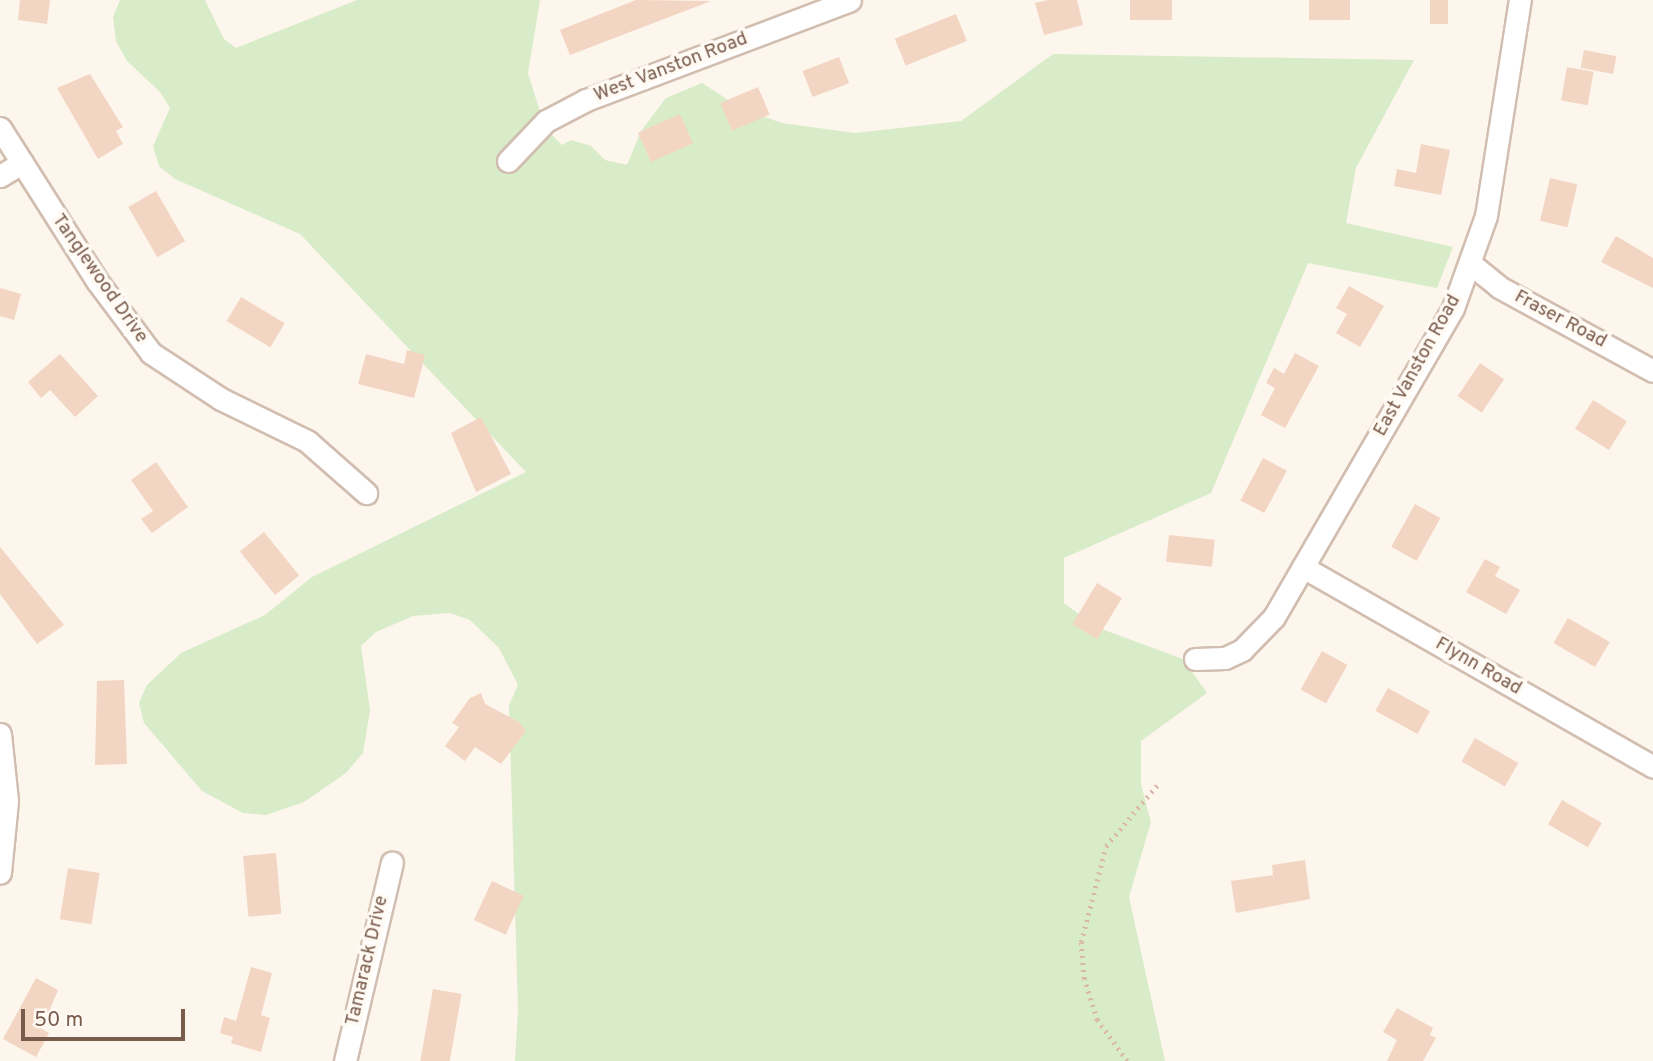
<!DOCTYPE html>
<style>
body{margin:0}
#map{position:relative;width:1653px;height:1061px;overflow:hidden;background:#fdf6ec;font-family:Overpass,sans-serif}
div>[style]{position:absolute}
.green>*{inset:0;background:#d8ecc9}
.building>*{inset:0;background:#f3d5c3;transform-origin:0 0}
.path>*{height:4.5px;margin-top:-2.25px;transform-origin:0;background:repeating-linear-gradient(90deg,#d9b8a5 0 2px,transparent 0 7px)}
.roads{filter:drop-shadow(2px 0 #d1beb0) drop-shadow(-2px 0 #d1beb0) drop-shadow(0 2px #d1beb0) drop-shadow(0 -2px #d1beb0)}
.minor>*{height:21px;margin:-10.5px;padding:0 10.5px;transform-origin:10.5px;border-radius:10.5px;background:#fff}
span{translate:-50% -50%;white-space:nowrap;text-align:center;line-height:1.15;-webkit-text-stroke:7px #fffaf3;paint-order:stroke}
.street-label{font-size:19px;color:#7a5c4d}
.scale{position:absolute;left:21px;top:1009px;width:164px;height:32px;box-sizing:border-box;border:4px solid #7a5c4d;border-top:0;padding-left:9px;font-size:21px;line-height:24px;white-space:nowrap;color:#7a5c4d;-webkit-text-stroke:5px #fffaf3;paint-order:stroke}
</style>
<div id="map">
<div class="green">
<i style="clip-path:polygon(120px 0,205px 0,224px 39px,236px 48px,357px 0,540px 0,528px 73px,545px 128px,562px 145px,571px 140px,591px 146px,605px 160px,627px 165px,641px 131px,666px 98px,702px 83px,742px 109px,782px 123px,855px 133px,961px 121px,1053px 54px,1414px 60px,1356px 168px,1346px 223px,1453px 247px,1437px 288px,1308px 263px,1211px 493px,1064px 558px,1064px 603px,1096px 627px,1183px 659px,1207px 693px,1141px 741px,1141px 784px,1151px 822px,1129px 897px,1165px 1061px,515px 1061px,518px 1010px,509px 705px,518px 685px,499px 648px,470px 620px,450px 613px,413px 616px,376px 632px,361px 646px,370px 710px,363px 753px,346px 773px,304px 802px,266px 815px,243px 813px,202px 791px,144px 723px,139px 703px,147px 685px,181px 653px,265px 615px,312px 577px,526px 472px,300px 234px,175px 179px,159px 166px,153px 146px,170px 108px,160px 92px,127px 61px,116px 41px,113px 17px)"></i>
</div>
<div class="building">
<i style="clip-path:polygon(20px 0,50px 0,47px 24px,18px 20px)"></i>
<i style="clip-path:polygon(636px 0,711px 1px,570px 55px,560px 30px)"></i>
<i style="clip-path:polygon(1048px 0,1077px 0,1083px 25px,1044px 35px,1035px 3px)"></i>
<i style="left:1130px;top:0;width:42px;height:20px"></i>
<i style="left:1309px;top:0;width:41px;height:20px"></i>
<i style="left:1430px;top:0;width:18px;height:24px"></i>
<i style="left:956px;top:14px;width:29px;height:66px;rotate:68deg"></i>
<i style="left:1584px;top:50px;width:33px;height:18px;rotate:11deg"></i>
<i style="left:839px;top:57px;width:28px;height:39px;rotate:69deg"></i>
<i style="left:1567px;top:67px;width:27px;height:34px;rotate:10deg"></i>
<i style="clip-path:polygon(90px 74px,123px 127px,116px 131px,123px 144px,98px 159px,57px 88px)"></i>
<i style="left:758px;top:87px;width:30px;height:41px;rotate:67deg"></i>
<i style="left:680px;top:114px;width:32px;height:46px;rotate:66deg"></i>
<i style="clip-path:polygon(1421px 144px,1450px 150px,1441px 195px,1394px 186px,1397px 169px,1416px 173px)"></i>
<i style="left:1550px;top:178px;width:28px;height:44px;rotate:13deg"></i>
<i style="left:156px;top:191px;width:58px;height:32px;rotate:60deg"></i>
<i style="clip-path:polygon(1616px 236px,1653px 258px,1653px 288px,1601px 262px)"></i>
<i style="clip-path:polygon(1349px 286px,1384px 306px,1360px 347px,1336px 333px,1347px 314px,1336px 308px)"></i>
<i style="clip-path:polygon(0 288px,21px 294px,14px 320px,0 316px)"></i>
<i style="left:241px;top:297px;width:51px;height:28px;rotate:31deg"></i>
<i style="clip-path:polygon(407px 350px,425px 355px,414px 398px,358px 384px,366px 354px,404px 364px)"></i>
<i style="clip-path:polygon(1295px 353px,1319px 366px,1285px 428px,1261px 415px,1275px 388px,1266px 383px,1274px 368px,1284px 374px)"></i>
<i style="clip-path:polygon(60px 354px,98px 396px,75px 417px,50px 390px,41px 398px,28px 382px)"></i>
<i style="left:1480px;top:363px;width:29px;height:40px;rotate:34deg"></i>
<i style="left:1593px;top:400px;width:40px;height:34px;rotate:32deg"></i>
<i style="clip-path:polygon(481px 417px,511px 474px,476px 492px,451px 433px)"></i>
<i style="left:1263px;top:458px;width:27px;height:48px;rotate:28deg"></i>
<i style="clip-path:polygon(156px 462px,188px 507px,152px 533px,141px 519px,153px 511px,131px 480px)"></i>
<i style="left:1415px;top:504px;width:29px;height:49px;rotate:29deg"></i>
<i style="left:264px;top:532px;width:56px;height:31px;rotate:51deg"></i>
<i style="left:1169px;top:535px;width:46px;height:27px;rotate:6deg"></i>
<i style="clip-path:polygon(0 547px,64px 625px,37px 644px,0 594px)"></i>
<i style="clip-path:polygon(1485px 559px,1500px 567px,1495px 576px,1520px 590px,1506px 614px,1466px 592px)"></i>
<i style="left:1097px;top:583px;width:29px;height:48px;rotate:31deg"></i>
<i style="left:1568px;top:618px;width:48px;height:29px;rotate:30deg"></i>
<i style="left:1322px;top:651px;width:29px;height:44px;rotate:29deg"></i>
<i style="clip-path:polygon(124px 680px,127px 764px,95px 765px,97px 681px)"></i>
<i style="left:1388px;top:688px;width:48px;height:26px;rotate:29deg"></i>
<i style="clip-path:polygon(481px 693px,485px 704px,519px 722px,526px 731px,501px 764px,475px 747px,465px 761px,445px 746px,459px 727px,452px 723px,470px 698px)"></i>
<i style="left:1475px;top:738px;width:50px;height:27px;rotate:30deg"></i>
<i style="left:1562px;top:800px;width:46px;height:28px;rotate:30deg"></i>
<i style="left:276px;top:853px;width:61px;height:33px;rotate:85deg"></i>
<i style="clip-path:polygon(1305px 860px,1310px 899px,1236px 913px,1231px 881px,1273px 875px,1272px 865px)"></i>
<i style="left:68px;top:868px;width:32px;height:52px;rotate:9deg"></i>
<i style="left:492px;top:881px;width:35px;height:43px;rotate:25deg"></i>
<i style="clip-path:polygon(251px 967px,272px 973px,261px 1015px,270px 1018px,261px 1052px,231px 1043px,233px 1037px,220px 1033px,224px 1017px,236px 1021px)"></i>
<i style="clip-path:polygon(36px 978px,58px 990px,42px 1029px,49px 1033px,36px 1057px,3px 1039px)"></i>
<i style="left:433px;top:989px;width:29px;height:73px;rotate:10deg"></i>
<i style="clip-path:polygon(1397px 1008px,1433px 1028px,1430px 1035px,1436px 1038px,1423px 1061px,1387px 1061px,1397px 1040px,1383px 1032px)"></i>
</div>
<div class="path">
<i style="left:1127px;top:1061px;width:51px;rotate:-126.2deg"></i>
<i style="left:1097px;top:1020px;width:43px;rotate:-107.6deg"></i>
<i style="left:1084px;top:979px;width:37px;rotate:-95deg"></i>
<i style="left:1081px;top:942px;width:99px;rotate:-75.4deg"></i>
<i style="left:1106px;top:846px;width:81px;rotate:-50deg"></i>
</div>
<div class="roads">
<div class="minor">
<i style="left:0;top:128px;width:181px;rotate:57.6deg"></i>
<i style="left:97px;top:281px;width:90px;rotate:53.1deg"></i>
<i style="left:151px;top:353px;width:84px;rotate:33.3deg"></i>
<i style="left:221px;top:399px;width:96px;rotate:26deg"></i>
<i style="left:307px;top:441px;width:79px;rotate:41.4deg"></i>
<i style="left:508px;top:161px;width:55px;rotate:-46.5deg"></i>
<i style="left:546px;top:121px;width:45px;rotate:-27.7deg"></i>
<i style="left:586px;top:100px;width:282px;rotate:-20.7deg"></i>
<i style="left:0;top:176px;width:26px;rotate:-31deg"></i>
<i style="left:1471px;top:264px;width:36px;rotate:39deg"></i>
<i style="left:1499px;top:287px;width:175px;rotate:28.6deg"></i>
<i style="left:1303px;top:567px;width:403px;rotate:29.7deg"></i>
<i style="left:1195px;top:659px;width:30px;rotate:-2deg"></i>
<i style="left:1225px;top:658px;width:19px;rotate:-25deg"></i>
<i style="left:1242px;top:650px;width:46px;rotate:-45.9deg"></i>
<i style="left:1274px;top:617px;width:357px;rotate:-59.9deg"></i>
<i style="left:1453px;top:308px;width:98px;rotate:-70.3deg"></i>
<i style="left:1486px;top:216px;width:219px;rotate:-81.1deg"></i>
<i style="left:0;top:734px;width:67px;rotate:84deg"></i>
<i style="left:7px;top:801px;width:72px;rotate:95.6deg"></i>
<i style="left:345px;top:1061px;width:204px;rotate:-76.7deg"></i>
</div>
</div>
<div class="street-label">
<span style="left:671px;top:68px;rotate:-21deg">West Vanston Road</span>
<span style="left:99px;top:279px;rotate:55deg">Tanglewood Drive</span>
<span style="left:1560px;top:320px;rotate:28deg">Fraser Road</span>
<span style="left:1418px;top:366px;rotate:-61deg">East Vanston Road</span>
<span style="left:1478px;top:667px;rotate:30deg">Flynn Road</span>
<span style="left:368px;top:961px;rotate:-77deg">Tamarack Drive</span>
</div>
<div class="scale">50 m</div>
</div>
